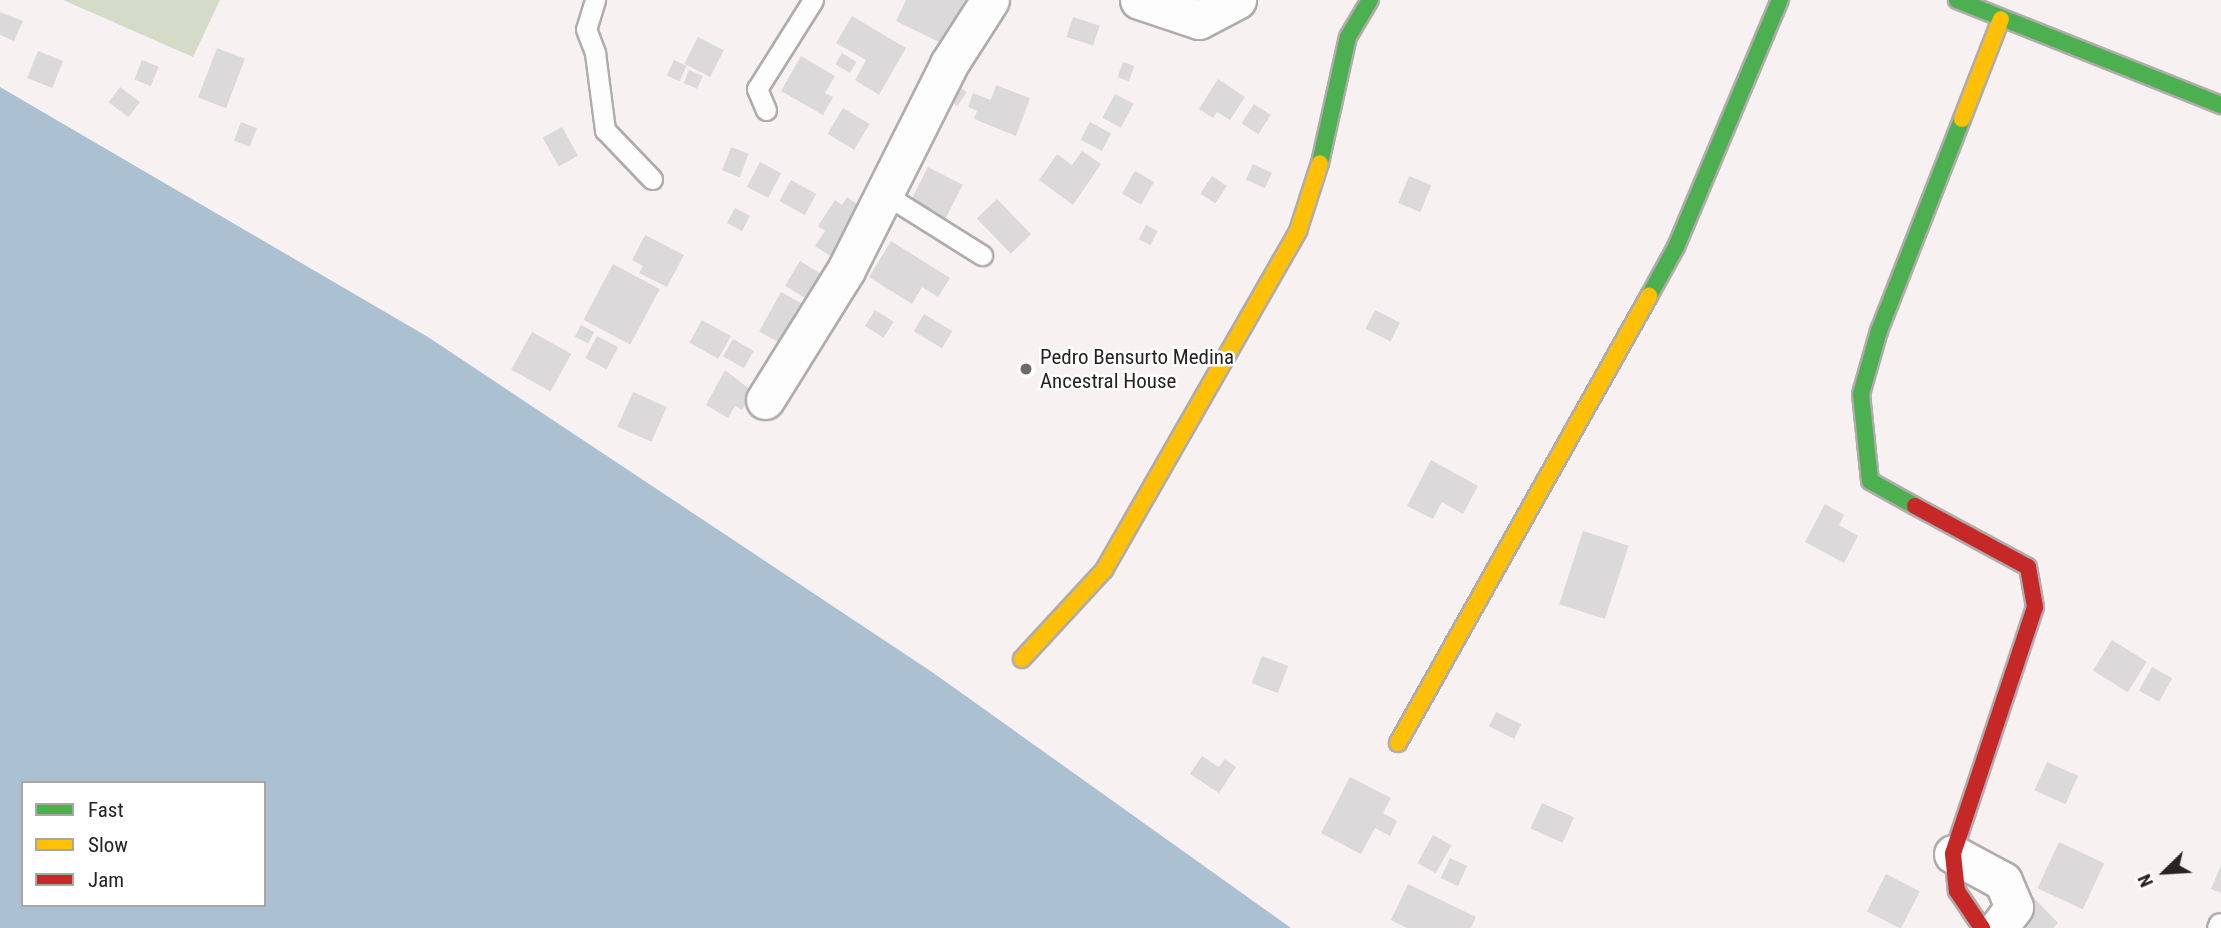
<!DOCTYPE html>
<style>
body{margin:0}
#map{position:relative;width:2221px;height:928px;overflow:hidden;background:#f7f2f1;font-family:"Roboto Condensed",sans-serif}
div>[style]{position:absolute}
.green>*{inset:0;background:#d5dbc9}
.water>*{inset:0;background:#abc0d0}
.building>*{inset:0;background:#dcd9da;transform-origin:0 0}
.roads{filter:drop-shadow(2px 0 #b0acab) drop-shadow(-2px 0 #b0acab) drop-shadow(0 2px #b0acab) drop-shadow(0 -2px #b0acab)}
.lane>*{height:19px;margin:-9.5px;padding:0 9.5px;transform-origin:9.5px;border-radius:9.5px;background:#fefdfd}
.street>*{height:37px;margin:-18.5px;padding:0 18.5px;transform-origin:18.5px;border-radius:18.5px;background:#fefdfd}
.fast>*{height:16px;margin:-8px;padding:0 8px;transform-origin:8px;border-radius:8px;background:#4caf50}
.slow>*{height:16px;margin:-8px;padding:0 8px;transform-origin:8px;border-radius:8px;background:#ffc107}
.jam>*{height:16px;margin:-8px;padding:0 8px;transform-origin:8px;border-radius:8px;background:#c62828}
.dots>*{width:19px;height:19px;translate:-50% -50%;box-sizing:border-box;border:4px solid #fff;border-radius:50%}
span{translate:-50% -50%;white-space:nowrap;text-align:center;line-height:1.15;-webkit-text-stroke:5px #fff;paint-order:stroke}
.poi-label{font-size:21px;color:#262322}
.left{translate:0 -50%;text-align:left}
.legend{position:absolute;left:21px;top:781px;width:245px;height:126px;box-sizing:border-box;background:#fff;border:2px solid #a8a7a7;margin:0;padding:9px 12px;list-style:none;font-size:21px;color:#262322}
.legend li{display:flex;align-items:center;gap:14px;height:35px}
.legend b{width:35px;border:2px solid #a8a7a7}
.north{position:absolute;left:2130px;top:837px;width:70px;height:70px;-webkit-text-stroke:5px #fff;paint-order:stroke;rotate:246deg;font-size:19px;font-weight:700;line-height:28px;text-align:center;color:#262322}
.north::after{content:'';display:block;margin:auto;width:24px;height:32px;background:#262322;clip-path:polygon(50% 0,100% 100%,50% 72%,0 100%)}
</style>
<div id="map">
<div class="green">
<i style="clip-path:polygon(63px 0,220px 0,193px 57px)"></i>
</div>
<div class="water">
<i style="clip-path:polygon(evenodd,0 87px,428px 337px,932px 672px,1291px 928px,0 928px,0 87px,23px 783px,264px 783px,264px 905px,23px 905px,23px 783px)"></i>
</div>
<div class="building">
<i style="clip-path:polygon(906px 0,965px 0,943px 44px,896px 21px)"></i>
<i style="clip-path:polygon(0 12px,23px 21px,14px 41px,0 35px)"></i>
<i style="clip-path:polygon(852px 16px,906px 48px,879px 95px,855px 80px,866px 60px,836px 43px)"></i>
<i style="left:1073px;top:17px;width:28px;height:21px;rotate:18deg"></i>
<i style="left:698px;top:37px;width:29px;height:30px;rotate:27deg"></i>
<i style="left:217px;top:48px;width:30px;height:53px;rotate:21deg"></i>
<i style="left:38px;top:51px;width:27px;height:29px;rotate:22deg"></i>
<i style="left:842px;top:53px;width:17px;height:13px;rotate:31deg"></i>
<i style="clip-path:polygon(801px 56px,835px 76px,825px 93px,833px 97px,823px 115px,781px 91px)"></i>
<i style="left:142px;top:60px;width:18px;height:21px;rotate:22deg"></i>
<i style="left:674px;top:60px;width:14px;height:17px;rotate:25deg"></i>
<i style="left:1123px;top:62px;width:12px;height:16px;rotate:20deg"></i>
<i style="left:689px;top:70px;width:15px;height:14px;rotate:23deg"></i>
<i style="clip-path:polygon(1218px 79px,1245px 97px,1230px 120px,1217px 112px,1213px 118px,1199px 109px)"></i>
<i style="left:950px;top:81px;width:20px;height:17px;rotate:33deg"></i>
<i style="clip-path:polygon(996px 85px,1030px 98px,1016px 136px,974px 119px,977px 111px,968px 107px,973px 93px,991px 100px)"></i>
<i style="left:120px;top:87px;width:25px;height:19px;rotate:37deg"></i>
<i style="left:1115px;top:94px;width:21px;height:27px;rotate:28deg"></i>
<i style="left:1254px;top:104px;width:20px;height:23px;rotate:33deg"></i>
<i style="left:843px;top:108px;width:31px;height:30px;rotate:31deg"></i>
<i style="left:241px;top:122px;width:17px;height:20px;rotate:21deg"></i>
<i style="left:1090px;top:122px;width:24px;height:20px;rotate:28deg"></i>
<i style="left:562px;top:127px;width:33px;height:22px;rotate:61deg"></i>
<i style="left:731px;top:147px;width:19px;height:25px;rotate:21deg"></i>
<i style="clip-path:polygon(1082px 151px,1101px 164px,1073px 205px,1039px 180px,1057px 154px,1072px 165px)"></i>
<i style="left:760px;top:162px;width:24px;height:28px;rotate:28deg"></i>
<i style="left:1253px;top:164px;width:21px;height:17px;rotate:25deg"></i>
<i style="left:928px;top:167px;width:39px;height:39px;rotate:27deg"></i>
<i style="left:1135px;top:171px;width:22px;height:26px;rotate:30deg"></i>
<i style="left:1212px;top:176px;width:18px;height:21px;rotate:34deg"></i>
<i style="left:1409px;top:176px;width:24px;height:29px;rotate:22deg"></i>
<i style="left:791px;top:180px;width:29px;height:24px;rotate:29deg"></i>
<i style="clip-path:polygon(847px 197px,863px 208px,832px 257px,815px 246px,825px 231px,818px 226px,835px 200px,842px 205px)"></i>
<i style="left:997px;top:199px;width:49px;height:28px;rotate:46deg"></i>
<i style="left:735px;top:208px;width:17px;height:17px;rotate:28deg"></i>
<i style="left:1146px;top:225px;width:13px;height:16px;rotate:27deg"></i>
<i style="clip-path:polygon(645px 235px,684px 255px,667px 287px,639px 273px,643px 266px,632px 260px)"></i>
<i style="clip-path:polygon(891px 241px,950px 278px,938px 297px,922px 287px,912px 304px,869px 277px)"></i>
<i style="left:800px;top:261px;width:27px;height:29px;rotate:31deg"></i>
<i style="left:613px;top:264px;width:53px;height:63px;rotate:28deg"></i>
<i style="left:781px;top:292px;width:25px;height:45px;rotate:29deg"></i>
<i style="left:875px;top:310px;width:22px;height:19px;rotate:32deg"></i>
<i style="left:1375px;top:310px;width:28px;height:21px;rotate:27deg"></i>
<i style="left:924px;top:314px;width:33px;height:20px;rotate:31deg"></i>
<i style="left:702px;top:320px;width:33px;height:26px;rotate:29deg"></i>
<i style="left:581px;top:325px;width:15px;height:13px;rotate:28deg"></i>
<i style="left:532px;top:332px;width:45px;height:43px;rotate:29deg"></i>
<i style="left:597px;top:336px;width:24px;height:25px;rotate:28deg"></i>
<i style="left:733px;top:339px;width:24px;height:20px;rotate:30deg"></i>
<i style="clip-path:polygon(725px 370px,752px 391px,742px 410px,735px 406px,728px 418px,706px 405px)"></i>
<i style="left:633px;top:392px;width:37px;height:38px;rotate:24deg"></i>
<i style="clip-path:polygon(1431px 460px,1478px 486px,1463px 514px,1442px 502px,1433px 519px,1407px 506px)"></i>
<i style="clip-path:polygon(1825px 504px,1844px 515px,1839px 525px,1858px 536px,1844px 563px,1805px 542px)"></i>
<i style="left:1583px;top:531px;width:48px;height:77px;rotate:18deg"></i>
<i style="left:2112px;top:640px;width:41px;height:36px;rotate:32deg"></i>
<i style="left:1262px;top:656px;width:28px;height:29px;rotate:21deg"></i>
<i style="left:2152px;top:667px;width:23px;height:27px;rotate:29deg"></i>
<i style="left:1496px;top:712px;width:28px;height:16px;rotate:26deg"></i>
<i style="clip-path:polygon(1202px 756px,1219px 767px,1225px 759px,1236px 767px,1219px 793px,1190px 774px)"></i>
<i style="left:2047px;top:762px;width:34px;height:31px;rotate:24deg"></i>
<i style="clip-path:polygon(1350px 777px,1391px 798px,1383px 813px,1397px 821px,1390px 836px,1375px 828px,1361px 854px,1321px 833px)"></i>
<i style="left:1542px;top:803px;width:35px;height:28px;rotate:24deg"></i>
<i style="left:1433px;top:835px;width:21px;height:32px;rotate:29deg"></i>
<i style="left:2059px;top:842px;width:50px;height:51px;rotate:25deg"></i>
<i style="left:1450px;top:858px;width:19px;height:22px;rotate:25deg"></i>
<i style="clip-path:polygon(2221px 865px,2221px 893px,2211px 889px)"></i>
<i style="left:1886px;top:874px;width:38px;height:42px;rotate:27deg"></i>
<i style="clip-path:polygon(1408px 884px,1476px 917px,1471px 928px,1407px 928px,1391px 920px)"></i>
<i style="clip-path:polygon(2034px 898px,2058px 923px,2053px 928px,2027px 928px,2015px 916px)"></i>
</div>
<div class="roads">
<div class="lane">
<i style="left:595px;top:0;width:30px;rotate:107deg"></i>
<i style="left:586px;top:29px;width:26px;rotate:69deg"></i>
<i style="left:595px;top:53px;width:78px;rotate:82.6deg"></i>
<i style="left:605px;top:130px;width:68px;rotate:46.2deg"></i>
<i style="left:766px;top:110px;width:23px;rotate:-113deg"></i>
<i style="left:757px;top:89px;width:105px;rotate:-57.8deg"></i>
<i style="left:883px;top:193px;width:117px;rotate:32.1deg"></i>
<i style="left:2217px;top:928px;width:5px;rotate:-68deg"></i>
</div>
<div class="street">
<i style="left:1139px;top:0;width:63px;rotate:18.4deg"></i>
<i style="left:1199px;top:20px;width:43px;rotate:-27.8deg"></i>
<i style="left:765px;top:400px;width:153px;rotate:-58.1deg"></i>
<i style="left:846px;top:270px;width:230px;rotate:-63.4deg"></i>
<i style="left:949px;top:64px;width:76px;rotate:-57.4deg"></i>
<i style="left:1953px;top:854px;width:57px;rotate:28.4deg"></i>
<i style="left:2003px;top:881px;width:28px;rotate:67deg"></i>
<i style="left:2014px;top:907px;width:26px;rotate:127deg"></i>
</div>
<div class="fast">
<i style="left:1957px;top:0;width:284px;rotate:21.7deg"></i>
<i style="left:1320px;top:163px;width:129px;rotate:-77.5deg"></i>
<i style="left:1348px;top:37px;width:43px;rotate:-59.3deg"></i>
<i style="left:1649px;top:296px;width:56px;rotate:-61.1deg"></i>
<i style="left:1676px;top:247px;width:268px;rotate:-67.2deg"></i>
<i style="left:1915px;top:506px;width:51px;rotate:-150.9deg"></i>
<i style="left:1870px;top:481px;width:87px;rotate:-95.9deg"></i>
<i style="left:1861px;top:394px;width:66px;rotate:-74.1deg"></i>
<i style="left:1879px;top:331px;width:228px;rotate:-68.6deg"></i>
</div>
<div class="slow">
<i style="left:1962px;top:119px;width:107px;rotate:-68.7deg"></i>
<i style="left:1022px;top:659px;width:121px;rotate:-47.3deg"></i>
<i style="left:1104px;top:570px;width:391px;rotate:-60.2deg"></i>
<i style="left:1298px;top:231px;width:71px;rotate:-72.1deg"></i>
<i style="left:1398px;top:743px;width:513px;rotate:-60.68deg"></i>
</div>
<div class="jam">
<i style="left:1915px;top:506px;width:128px;rotate:28.4deg"></i>
<i style="left:2028px;top:567px;width:41px;rotate:80.1deg"></i>
<i style="left:2035px;top:607px;width:260px;rotate:108.4deg"></i>
<i style="left:1953px;top:854px;width:37px;rotate:84deg"></i>
<i style="left:1957px;top:891px;width:45px;rotate:56deg"></i>
</div>
</div>
<div class="dots">
<i style="left:1026px;top:369px;background:#6f6b6a"></i>
</div>
<div class="poi-label">
<span class="left" style="left:1040px;top:369px">Pedro Bensurto Medina<br>Ancestral House</span>
</div>
<ul class="legend">
<li><b style="height:9px;background:#4caf50"></b>Fast</li>
<li><b style="height:9px;background:#ffc107"></b>Slow</li>
<li><b style="height:9px;background:#c62828"></b>Jam</li>
</ul>
<div class="north">N</div>
</div>
